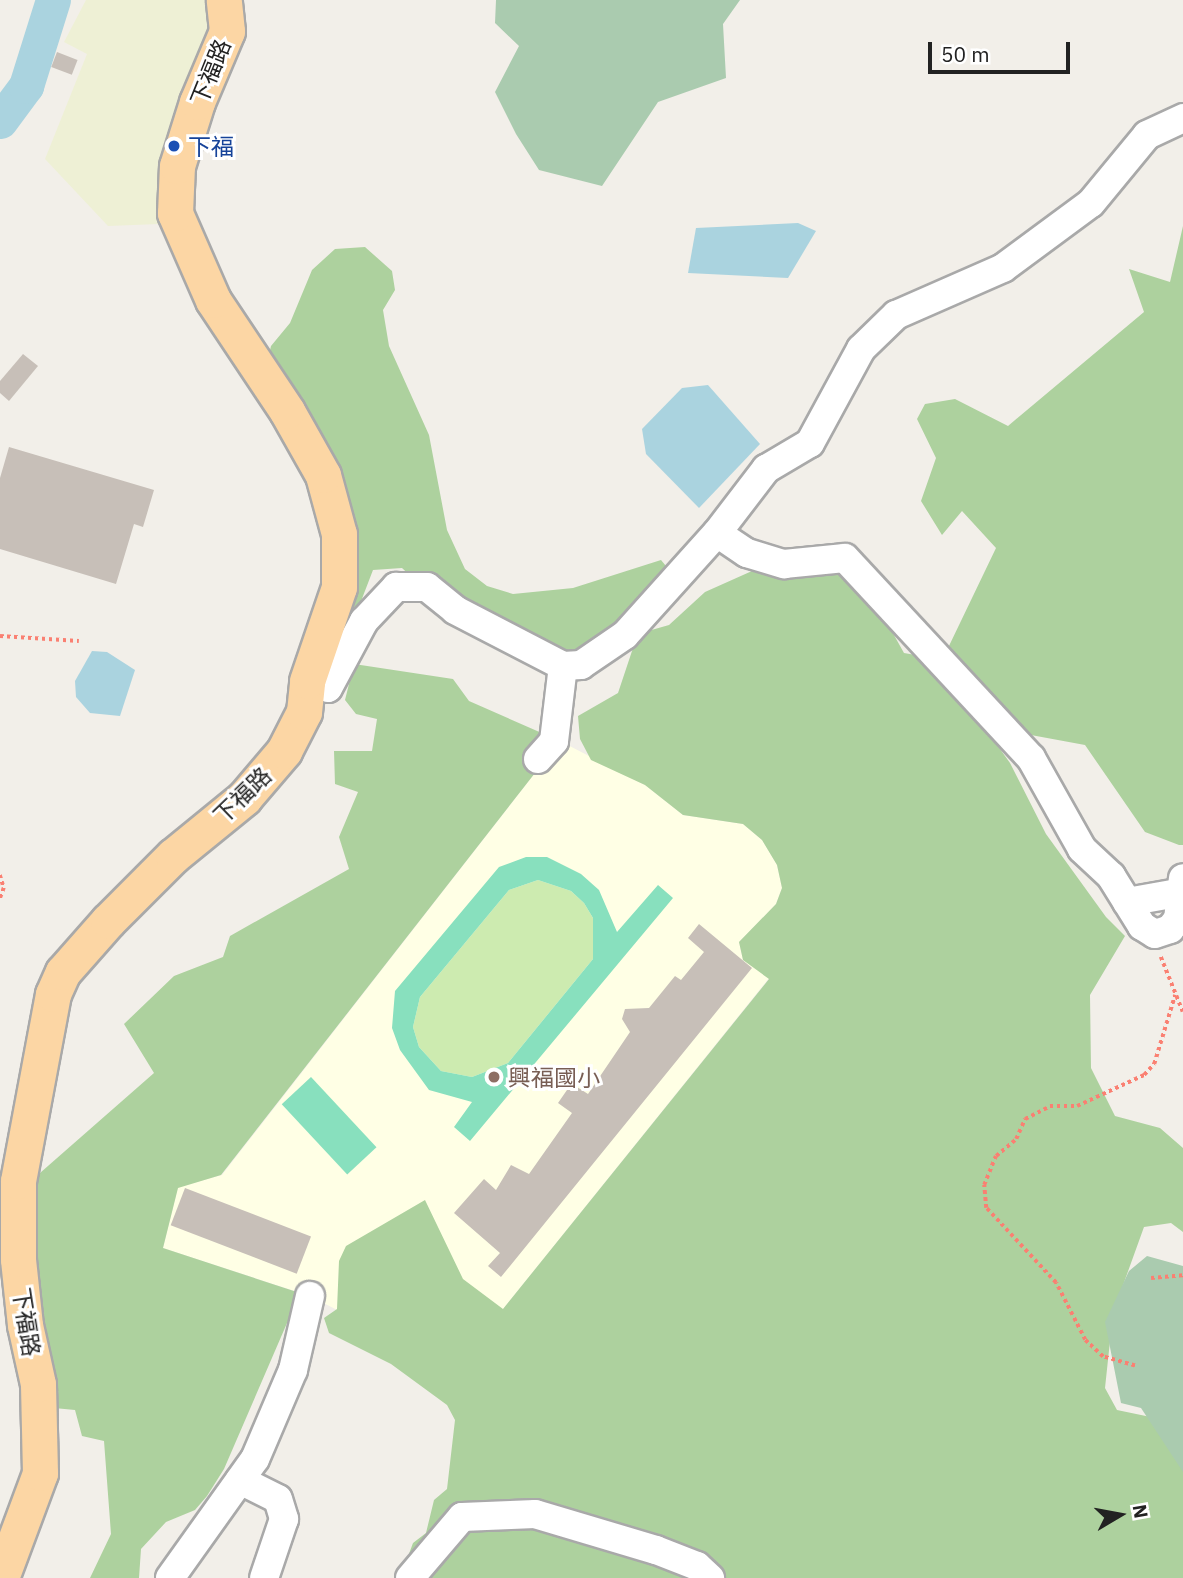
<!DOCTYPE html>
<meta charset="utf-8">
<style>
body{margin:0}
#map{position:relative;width:1183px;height:1578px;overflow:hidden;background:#f2efe9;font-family:"IBM Plex Sans","Noto Sans TC",sans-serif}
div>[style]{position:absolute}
.education>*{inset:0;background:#ffffe5}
.farmland>*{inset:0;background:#eef0d5}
.grass>*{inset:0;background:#cdebb0}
.forest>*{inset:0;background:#add19e}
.cemetery>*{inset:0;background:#aacbaf}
.pitch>*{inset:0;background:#88e0be;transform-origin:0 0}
.water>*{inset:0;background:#aad3df}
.river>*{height:35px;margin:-17.5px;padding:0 17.5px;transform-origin:17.5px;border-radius:17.5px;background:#aad3df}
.building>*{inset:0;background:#c7bfb8;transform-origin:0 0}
.path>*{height:3.5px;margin-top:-1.75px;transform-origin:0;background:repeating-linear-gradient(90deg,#fa8072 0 3.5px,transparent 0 7px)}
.roads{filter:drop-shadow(2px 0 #a9a9a9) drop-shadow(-2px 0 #a9a9a9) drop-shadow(0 2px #a9a9a9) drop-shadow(0 -2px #a9a9a9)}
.minor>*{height:28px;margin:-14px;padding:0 14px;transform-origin:14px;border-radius:14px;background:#fff}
.major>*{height:35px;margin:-17.5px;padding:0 17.5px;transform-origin:17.5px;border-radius:17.5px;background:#fcd6a4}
.dots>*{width:19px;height:19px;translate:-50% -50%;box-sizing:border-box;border:4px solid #fff;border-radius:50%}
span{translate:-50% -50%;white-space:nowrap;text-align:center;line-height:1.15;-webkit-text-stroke:6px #fff;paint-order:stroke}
.street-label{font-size:23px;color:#222}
.transit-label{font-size:23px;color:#164399}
.left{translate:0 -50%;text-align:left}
.education-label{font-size:23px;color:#785e54}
.north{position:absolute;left:1085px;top:1480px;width:70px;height:70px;-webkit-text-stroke:5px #fff;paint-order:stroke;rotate:80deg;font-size:19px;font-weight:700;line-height:28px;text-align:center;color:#222}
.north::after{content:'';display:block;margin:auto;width:24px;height:32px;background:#222;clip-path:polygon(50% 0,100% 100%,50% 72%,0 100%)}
.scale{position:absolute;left:928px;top:42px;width:142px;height:32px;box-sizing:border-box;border:4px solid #222;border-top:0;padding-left:9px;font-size:21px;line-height:24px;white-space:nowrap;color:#222;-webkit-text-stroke:5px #fff;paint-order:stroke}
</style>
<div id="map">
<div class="education">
<i style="clip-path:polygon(560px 741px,645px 785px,683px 815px,743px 824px,762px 840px,777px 865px,782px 888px,776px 904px,739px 942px,743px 960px,769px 978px,503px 1309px,482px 1385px,310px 1296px,163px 1248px,178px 1187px,222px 1175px)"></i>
</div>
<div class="farmland">
<i style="clip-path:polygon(86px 0,212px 0,213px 24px,183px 91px,159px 176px,159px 224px,108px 226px,45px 159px,87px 54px,64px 42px)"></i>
</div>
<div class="grass">
<i style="clip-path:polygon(538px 880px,571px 891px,584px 903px,593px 918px,593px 959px,508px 1063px,472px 1077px,441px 1071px,419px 1047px,413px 1027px,420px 997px,509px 890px)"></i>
</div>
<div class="forest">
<i style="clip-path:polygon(1183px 226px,1183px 845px,1179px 845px,1145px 832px,1085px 745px,1015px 732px,948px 648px,996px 548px,962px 511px,942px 535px,921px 501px,936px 458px,917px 419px,925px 404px,955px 399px,1008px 426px,1144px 312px,1129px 269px,1170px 282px)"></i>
<i style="clip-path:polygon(365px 247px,392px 271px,395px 290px,383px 310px,389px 346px,429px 435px,447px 530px,465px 569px,487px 586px,513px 594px,573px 588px,661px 560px,675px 577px,589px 666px,450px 613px,402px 568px,373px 570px,345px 643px,331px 643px,347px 591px,266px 368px,271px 346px,290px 323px,312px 270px,335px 249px)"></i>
<i style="clip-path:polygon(822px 561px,866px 585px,904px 653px,927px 657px,982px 724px,1010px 763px,1046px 834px,1106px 917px,1125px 936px,1090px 995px,1091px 1068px,1115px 1116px,1160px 1128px,1183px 1148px,1183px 1232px,1171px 1223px,1144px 1227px,1113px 1313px,1105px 1388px,1117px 1410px,1165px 1420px,1183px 1417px,1183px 1578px,400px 1578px,413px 1543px,426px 1533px,434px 1500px,447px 1489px,455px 1420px,447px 1405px,391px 1364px,329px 1333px,324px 1318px,337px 1309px,339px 1261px,346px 1246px,425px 1200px,463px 1279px,503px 1309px,769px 979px,743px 960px,739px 942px,776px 904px,782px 888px,777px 865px,762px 840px,743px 824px,683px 815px,645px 785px,591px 760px,580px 739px,578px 716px,618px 693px,633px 648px,648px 631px,669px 625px,705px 592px,752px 571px)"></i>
<i style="clip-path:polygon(354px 664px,453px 679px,469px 701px,560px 741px,221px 1175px,178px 1188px,163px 1248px,300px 1293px,224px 1469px,207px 1496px,195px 1510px,166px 1522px,141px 1549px,139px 1578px,90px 1578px,111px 1534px,104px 1441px,82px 1436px,75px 1410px,33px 1406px,24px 1187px,154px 1073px,124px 1024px,174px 976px,223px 957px,230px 936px,349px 869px,339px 837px,358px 792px,335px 784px,334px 751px,372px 751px,377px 719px,356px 714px,345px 700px)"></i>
</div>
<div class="cemetery">
<i style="clip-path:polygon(496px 0,740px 0,723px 24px,726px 78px,658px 102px,602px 186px,539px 170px,516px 134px,495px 92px,519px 46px,495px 23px)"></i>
<i style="clip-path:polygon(1147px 1256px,1183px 1266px,1183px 1472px,1141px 1408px,1121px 1403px,1105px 1322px,1129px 1271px)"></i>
</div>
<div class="pitch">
<i style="clip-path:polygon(evenodd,547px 857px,581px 874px,599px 890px,617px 932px,658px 885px,673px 898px,470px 1141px,454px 1127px,472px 1102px,429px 1090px,400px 1050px,392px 1028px,395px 991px,499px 867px,526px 857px,547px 857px,538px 880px,571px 891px,584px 903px,593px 918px,593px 959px,508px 1063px,472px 1077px,441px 1071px,419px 1047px,413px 1027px,420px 997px,509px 890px,538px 880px)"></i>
<i style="left:311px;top:1077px;width:96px;height:40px;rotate:47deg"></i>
</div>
<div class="water">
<i style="clip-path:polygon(798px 223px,816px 231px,788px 278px,688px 273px,696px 228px)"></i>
<i style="clip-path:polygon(708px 385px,760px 444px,699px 508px,646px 454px,642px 429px,682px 388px)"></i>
<i style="clip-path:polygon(92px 651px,107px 652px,135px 670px,120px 716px,90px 713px,76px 697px,75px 681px)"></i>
</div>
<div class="river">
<i style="left:0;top:121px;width:44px;rotate:-53.4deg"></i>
<i style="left:26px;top:86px;width:90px;rotate:-72.6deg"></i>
</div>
<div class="building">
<i style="left:57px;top:52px;width:22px;height:16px;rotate:21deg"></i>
<i style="clip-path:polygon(23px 354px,38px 366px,9px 401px,0 393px,0 381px)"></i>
<i style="clip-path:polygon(9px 447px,154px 490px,143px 527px,134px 524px,116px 584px,0 549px,0 478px)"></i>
<i style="clip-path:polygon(699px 924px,752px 968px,501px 1277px,488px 1266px,500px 1253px,454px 1213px,484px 1179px,496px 1190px,511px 1165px,529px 1174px,572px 1113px,558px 1103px,567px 1090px,577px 1087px,588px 1094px,630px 1032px,622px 1019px,625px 1009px,649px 1008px,675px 976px,681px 980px,704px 952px,688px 938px)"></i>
<i style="left:185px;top:1188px;width:135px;height:40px;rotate:21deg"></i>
</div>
<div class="path">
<i style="left:0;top:636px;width:79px;rotate:3.6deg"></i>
<i style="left:0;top:875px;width:14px;rotate:73deg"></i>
<i style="left:4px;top:888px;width:12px;rotate:110deg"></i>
<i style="left:1161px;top:957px;width:59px;rotate:68.2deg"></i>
<i style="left:1151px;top:1278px;width:32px;rotate:-5deg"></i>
<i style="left:1135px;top:1366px;width:33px;rotate:-164deg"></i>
<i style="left:1103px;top:1357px;width:25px;rotate:-137deg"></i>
<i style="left:1085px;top:1340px;width:64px;rotate:-117deg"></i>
<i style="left:1056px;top:1283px;width:103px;rotate:-133deg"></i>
<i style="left:986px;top:1208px;width:23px;rotate:-95deg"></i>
<i style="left:984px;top:1185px;width:31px;rotate:-68deg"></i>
<i style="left:996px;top:1156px;width:26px;rotate:-40deg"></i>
<i style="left:1016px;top:1139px;width:22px;rotate:-66deg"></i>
<i style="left:1025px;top:1119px;width:28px;rotate:-27deg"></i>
<i style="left:1050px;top:1106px;width:27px"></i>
<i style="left:1077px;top:1106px;width:74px;rotate:-24.8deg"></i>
<i style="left:1144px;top:1075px;width:15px;rotate:-48deg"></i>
<i style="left:1154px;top:1064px;width:72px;rotate:-73.1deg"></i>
</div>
<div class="roads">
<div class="minor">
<i style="left:717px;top:533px;width:36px;rotate:34deg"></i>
<i style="left:747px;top:553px;width:39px;rotate:17deg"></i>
<i style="left:784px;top:564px;width:61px;rotate:-5.6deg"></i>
<i style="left:845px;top:558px;width:273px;rotate:47.1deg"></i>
<i style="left:1031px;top:758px;width:104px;rotate:60.7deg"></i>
<i style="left:1082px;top:849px;width:40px;rotate:43deg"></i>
<i style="left:1111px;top:876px;width:59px;rotate:58.2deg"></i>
<i style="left:1142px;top:926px;width:15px;rotate:32deg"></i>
<i style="left:1155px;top:934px;width:16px;rotate:-18deg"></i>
<i style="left:1170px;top:929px;width:13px;rotate:-51deg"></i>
<i style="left:1178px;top:919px;width:41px;rotate:-83deg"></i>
<i style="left:307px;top:681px;width:22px;rotate:18deg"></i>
<i style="left:328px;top:688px;width:76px;rotate:-61.8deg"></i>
<i style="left:364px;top:621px;width:47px;rotate:-46.7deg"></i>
<i style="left:396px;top:587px;width:31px"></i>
<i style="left:427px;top:587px;width:36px;rotate:39deg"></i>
<i style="left:455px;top:610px;width:122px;rotate:27.4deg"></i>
<i style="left:563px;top:666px;width:18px;rotate:-3deg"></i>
<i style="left:581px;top:665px;width:53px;rotate:-34.3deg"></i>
<i style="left:625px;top:635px;width:137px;rotate:-48deg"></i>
<i style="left:717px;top:533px;width:81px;rotate:-52.6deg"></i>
<i style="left:766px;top:469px;width:51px;rotate:-30.6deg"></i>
<i style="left:810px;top:443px;width:107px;rotate:-61.5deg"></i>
<i style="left:861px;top:349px;width:49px;rotate:-44.2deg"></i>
<i style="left:896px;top:315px;width:117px;rotate:-23.7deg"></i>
<i style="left:1003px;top:268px;width:109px;rotate:-36.5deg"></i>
<i style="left:1091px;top:203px;width:88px;rotate:-50.5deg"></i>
<i style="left:1147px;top:135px;width:40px;rotate:-25deg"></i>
<i style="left:538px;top:759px;width:24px;rotate:-48deg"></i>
<i style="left:554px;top:741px;width:76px;rotate:-83.2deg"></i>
<i style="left:1127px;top:902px;width:57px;rotate:-10.1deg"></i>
<i style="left:240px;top:1480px;width:42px;rotate:26.6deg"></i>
<i style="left:278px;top:1499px;width:21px;rotate:73deg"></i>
<i style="left:284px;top:1519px;width:62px;rotate:108.7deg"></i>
<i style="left:170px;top:1578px;width:146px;rotate:-54.5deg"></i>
<i style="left:255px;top:1459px;width:97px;rotate:-66.9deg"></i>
<i style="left:293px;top:1370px;width:76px;rotate:-77.1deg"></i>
<i style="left:410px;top:1578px;width:80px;rotate:-49.6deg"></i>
<i style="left:462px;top:1517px;width:73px;rotate:-2.4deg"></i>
<i style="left:535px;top:1514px;width:126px;rotate:16.6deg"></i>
<i style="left:656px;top:1550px;width:44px;rotate:21.3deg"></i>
<i style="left:697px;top:1566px;width:18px;rotate:43deg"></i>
</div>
<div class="major">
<i style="left:1px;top:1578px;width:112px;rotate:-69.6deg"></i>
<i style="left:40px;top:1473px;width:89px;rotate:-91.3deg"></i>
<i style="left:38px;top:1384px;width:60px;rotate:-102.4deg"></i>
<i style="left:25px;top:1325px;width:66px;rotate:-96.1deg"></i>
<i style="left:18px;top:1259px;width:78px;rotate:-90deg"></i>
<i style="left:18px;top:1181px;width:190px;rotate:-79.4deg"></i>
<i style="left:53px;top:994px;width:24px;rotate:-66deg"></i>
<i style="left:63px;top:972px;width:68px;rotate:-48.6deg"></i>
<i style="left:108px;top:921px;width:92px;rotate:-45deg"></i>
<i style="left:173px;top:856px;width:92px;rotate:-39.2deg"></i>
<i style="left:244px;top:798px;width:62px;rotate:-49.6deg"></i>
<i style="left:284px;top:751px;width:44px;rotate:-62.9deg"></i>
<i style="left:304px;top:712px;width:31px;rotate:-84deg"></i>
<i style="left:307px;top:681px;width:99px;rotate:-71.2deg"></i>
<i style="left:339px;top:587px;width:53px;rotate:-90deg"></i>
<i style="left:339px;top:534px;width:61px;rotate:-105.2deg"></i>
<i style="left:323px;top:475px;width:73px;rotate:-119.4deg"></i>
<i style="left:287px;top:411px;width:133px;rotate:-123.7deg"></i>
<i style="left:213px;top:300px;width:95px;rotate:-113.6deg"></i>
<i style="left:175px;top:213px;width:47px;rotate:-87.6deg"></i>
<i style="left:177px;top:166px;width:67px;rotate:-72.6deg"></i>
<i style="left:197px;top:102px;width:77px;rotate:-67.1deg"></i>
<i style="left:227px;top:31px;width:31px;rotate:-96deg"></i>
</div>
</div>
<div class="dots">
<i style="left:174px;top:146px;background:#1a4fb4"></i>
<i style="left:494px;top:1077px;background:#8d6e63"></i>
</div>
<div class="street-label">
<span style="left:210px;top:72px;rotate:-68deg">下福路</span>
<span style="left:242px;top:795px;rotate:-44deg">下福路</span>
<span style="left:27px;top:1322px;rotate:81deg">下福路</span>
</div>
<div class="transit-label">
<span class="left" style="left:188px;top:146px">下福</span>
</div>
<div class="education-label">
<span class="left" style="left:508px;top:1077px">興福國小</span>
</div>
<div class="north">N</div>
<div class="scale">50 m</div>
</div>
